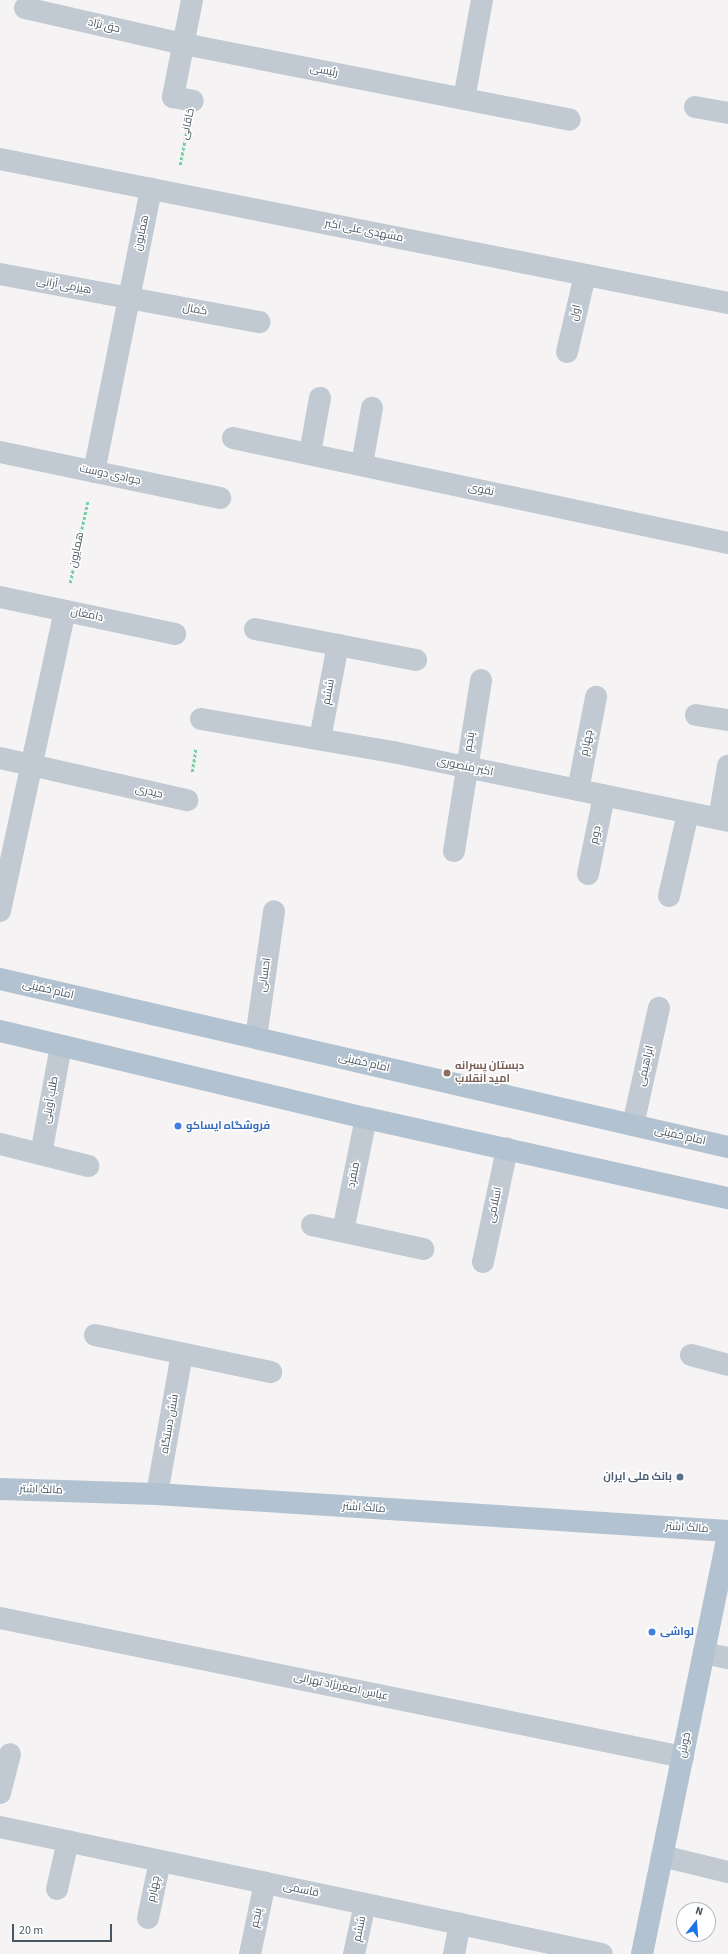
<!DOCTYPE html>
<meta charset="utf-8">
<style>
body{margin:0}
#map{position:relative;width:728px;height:1954px;overflow:hidden;background:#f5f3f3;font-family:"Source Sans 3",Cairo,sans-serif}
div>[style]{position:absolute}
.path>*{height:2.5px;margin-top:-1.25px;transform-origin:0;background:repeating-linear-gradient(90deg,#7ad0a6 0 3px,transparent 0 5px)}
.minor>*{height:22px;margin:-11px;padding:0 11px;transform-origin:11px;border-radius:11px;background:#c1cad2}
.major>*{height:22px;margin:-11px;padding:0 11px;transform-origin:11px;border-radius:11px;background:#b3c2d1}
.dots>*{width:11px;height:11px;translate:-50% -50%;box-sizing:border-box;border:2px solid #fff;border-radius:50%}
span{translate:-50% -50%;white-space:nowrap;text-align:center;line-height:1.15;-webkit-text-stroke:3px #fff;paint-order:stroke}
.street-label{font-size:11px;color:#4a5661}
.education-label{font-size:11px;color:#785e54;font-weight:700}
.left{translate:0 -50%;text-align:left}
.shop-label{font-size:11px;color:#366cbe;font-weight:700}
.service-label{font-size:11px;color:#4e5e75;font-weight:700}
.right{translate:-100% -50%;text-align:right}
.north{position:absolute;left:676px;top:1902px;width:40px;height:40px;box-sizing:border-box;background:#fff;border:1px solid #b7bbc0;border-radius:50%;rotate:17deg;font-size:11px;font-weight:700;line-height:16px;text-align:center;color:#4a5661}
.north::after{content:'';display:block;margin:auto;width:14px;height:18px;background:#1a73e8;clip-path:polygon(50% 0,100% 100%,50% 72%,0 100%)}
.scale{position:absolute;left:12px;top:1924px;width:100px;height:18px;box-sizing:border-box;border:2px solid #4a5661;border-top:0;padding-left:5px;font-size:12px;line-height:14px;white-space:nowrap;color:#4a5661;-webkit-text-stroke:3px #fff;paint-order:stroke}
</style>
<div id="map">
<div class="path">
<i style="left:180px;top:165px;width:37px;rotate:-79deg"></i>
<i style="left:70px;top:583px;width:85px;rotate:-77.8deg"></i>
<i style="left:192px;top:772px;width:24px;rotate:-81deg"></i>
</div>
<div class="minor">
<i style="left:192px;top:0;width:99px;rotate:101.1deg"></i>
<i style="left:173px;top:97px;width:20px;rotate:11deg"></i>
<i style="left:25px;top:8px;width:163px;rotate:12.8deg"></i>
<i style="left:184px;top:44px;width:393px;rotate:11.1deg"></i>
<i style="left:464px;top:99px;width:101px;rotate:-79.7deg"></i>
<i style="left:695px;top:107px;width:34px;rotate:10deg"></i>
<i style="left:0;top:159px;width:742px;rotate:11.19deg"></i>
<i style="left:0;top:274px;width:264px;rotate:10.5deg"></i>
<i style="left:567px;top:352px;width:79px;rotate:-76.8deg"></i>
<i style="left:233px;top:438px;width:506px;rotate:11.98deg"></i>
<i style="left:0;top:452px;width:225px;rotate:11.8deg"></i>
<i style="left:310px;top:453px;width:56px;rotate:-79.7deg"></i>
<i style="left:362px;top:464px;width:57px;rotate:-79.9deg"></i>
<i style="left:94px;top:472px;width:289px;rotate:-78.6deg"></i>
<i style="left:0;top:597px;width:179px;rotate:11.9deg"></i>
<i style="left:255px;top:629px;width:164px;rotate:10.9deg"></i>
<i style="left:696px;top:715px;width:32px;rotate:9deg"></i>
<i style="left:201px;top:719px;width:195px;rotate:9.8deg"></i>
<i style="left:393px;top:752px;width:342px;rotate:11.6deg"></i>
<i style="left:320px;top:739px;width:96px;rotate:-79.2deg"></i>
<i style="left:0;top:758px;width:192px;rotate:12.7deg"></i>
<i style="left:578px;top:790px;width:95px;rotate:-79deg"></i>
<i style="left:719px;top:819px;width:54px;rotate:-80.4deg"></i>
<i style="left:454px;top:851px;width:173px;rotate:-81deg"></i>
<i style="left:588px;top:874px;width:80px;rotate:-78.4deg"></i>
<i style="left:669px;top:896px;width:85px;rotate:-77.1deg"></i>
<i style="left:0;top:911px;width:307px;rotate:-77.8deg"></i>
<i style="left:256px;top:1038px;width:128px;rotate:-81.9deg"></i>
<i style="left:633px;top:1125px;width:120px;rotate:-77.5deg"></i>
<i style="left:0;top:1144px;width:91px;rotate:14deg"></i>
<i style="left:41px;top:1154px;width:110px;rotate:-79.5deg"></i>
<i style="left:312px;top:1225px;width:114px;rotate:12.2deg"></i>
<i style="left:343px;top:1231px;width:115px;rotate:-78.5deg"></i>
<i style="left:483px;top:1262px;width:116px;rotate:-78deg"></i>
<i style="left:95px;top:1335px;width:180px;rotate:11.9deg"></i>
<i style="left:691px;top:1355px;width:38px;rotate:15deg"></i>
<i style="left:157px;top:1494px;width:142px;rotate:-79.9deg"></i>
<i style="left:0;top:1618px;width:697px;rotate:11.5deg"></i>
<i style="left:704px;top:1653px;width:25px;rotate:12deg"></i>
<i style="left:0;top:1793px;width:40px;rotate:-75.6deg"></i>
<i style="left:0;top:1827px;width:615px;rotate:11.91deg"></i>
<i style="left:662px;top:1856px;width:68px;rotate:13.6deg"></i>
<i style="left:57px;top:1889px;width:49px;rotate:-77.1deg"></i>
<i style="left:148px;top:1918px;width:58px;rotate:-78.1deg"></i>
<i style="left:250px;top:1954px;width:73px;rotate:-78.1deg"></i>
<i style="left:354px;top:1954px;width:51px;rotate:-77.6deg"></i>
<i style="left:454px;top:1954px;width:31px;rotate:-79deg"></i>
</div>
<div class="major">
<i style="left:0;top:979px;width:747px;rotate:12.99deg"></i>
<i style="left:0;top:1031px;width:376px;rotate:13.4deg"></i>
<i style="left:366px;top:1118px;width:371px;rotate:12.5deg"></i>
<i style="left:0;top:1489px;width:157px;rotate:1.8deg"></i>
<i style="left:157px;top:1494px;width:572px;rotate:3.71deg"></i>
<i style="left:642px;top:1954px;width:428px;rotate:-78.4deg"></i>
</div>
<div class="dots">
<i style="left:447px;top:1073px;background:#8d6e63"></i>
<i style="left:178px;top:1126px;background:#3f7fe0"></i>
<i style="left:680px;top:1477px;background:#5c6f8a"></i>
<i style="left:652px;top:1632px;background:#3f7fe0"></i>
</div>
<div class="street-label">
<span style="left:104px;top:26px;rotate:13deg">حق نژاد</span>
<span style="left:324px;top:71px;rotate:11deg">رئیسی</span>
<span style="left:188px;top:124px;rotate:-78deg">خاقانی</span>
<span style="left:364px;top:231px;rotate:11deg">مشهدی علی اکبر</span>
<span style="left:142px;top:233px;rotate:-78deg">همایون</span>
<span style="left:64px;top:286px;rotate:10deg">هیزمی آرانی</span>
<span style="left:195px;top:310px;rotate:10deg">کمال</span>
<span style="left:576px;top:313px;rotate:-77deg">اول</span>
<span style="left:110px;top:475px;rotate:12deg">جوادی دوست</span>
<span style="left:481px;top:490px;rotate:12deg">نقوی</span>
<span style="left:77px;top:550px;rotate:-78deg">همایون</span>
<span style="left:87px;top:615px;rotate:12deg">دامغان</span>
<span style="left:329px;top:692px;rotate:-79deg">ششم</span>
<span style="left:470px;top:742px;rotate:-81deg">پنجم</span>
<span style="left:587px;top:743px;rotate:-79deg">چهارم</span>
<span style="left:465px;top:767px;rotate:12deg">اکبر منصوری</span>
<span style="left:149px;top:792px;rotate:13deg">حیدری</span>
<span style="left:596px;top:835px;rotate:-78deg">دوم</span>
<span style="left:265px;top:975px;rotate:-82deg">احسانی</span>
<span style="left:48px;top:990px;rotate:13deg">امام خمینی</span>
<span style="left:364px;top:1063px;rotate:13deg">امام خمینی</span>
<span style="left:646px;top:1066px;rotate:-77deg">ابراهیمی</span>
<span style="left:51px;top:1100px;rotate:-80deg">طلب آوینی</span>
<span style="left:680px;top:1136px;rotate:13deg">امام خمینی</span>
<span style="left:354px;top:1175px;rotate:-79deg">منفرد</span>
<span style="left:495px;top:1205px;rotate:-78deg">اسلامی</span>
<span style="left:170px;top:1424px;rotate:-80deg">شش دستگاه</span>
<span style="left:41px;top:1490px;rotate:2deg">مالک اشتر</span>
<span style="left:364px;top:1508px;rotate:4deg">مالک اشتر</span>
<span style="left:687px;top:1528px;rotate:4deg">مالک اشتر</span>
<span style="left:341px;top:1687px;rotate:12deg">عباس اصغرنژاد تهرانی</span>
<span style="left:685px;top:1745px;rotate:-78deg">خوش</span>
<span style="left:154px;top:1889px;rotate:-78deg">چهارم</span>
<span style="left:301px;top:1890px;rotate:12deg">قاسمی</span>
<span style="left:257px;top:1918px;rotate:-78deg">پنجم</span>
<span style="left:360px;top:1929px;rotate:-78deg">ششم</span>
</div>
<div class="education-label">
<span class="left" style="left:455px;top:1073px">دبستان پسرانه<br>امید انقلاب</span>
</div>
<div class="shop-label">
<span class="left" style="left:186px;top:1126px">فروشگاه ایساکو</span>
<span class="left" style="left:660px;top:1632px">لواشی</span>
</div>
<div class="service-label">
<span class="right" style="left:672px;top:1477px">بانک ملی ایران</span>
</div>
<div class="north">N</div>
<div class="scale">20 m</div>
</div>
